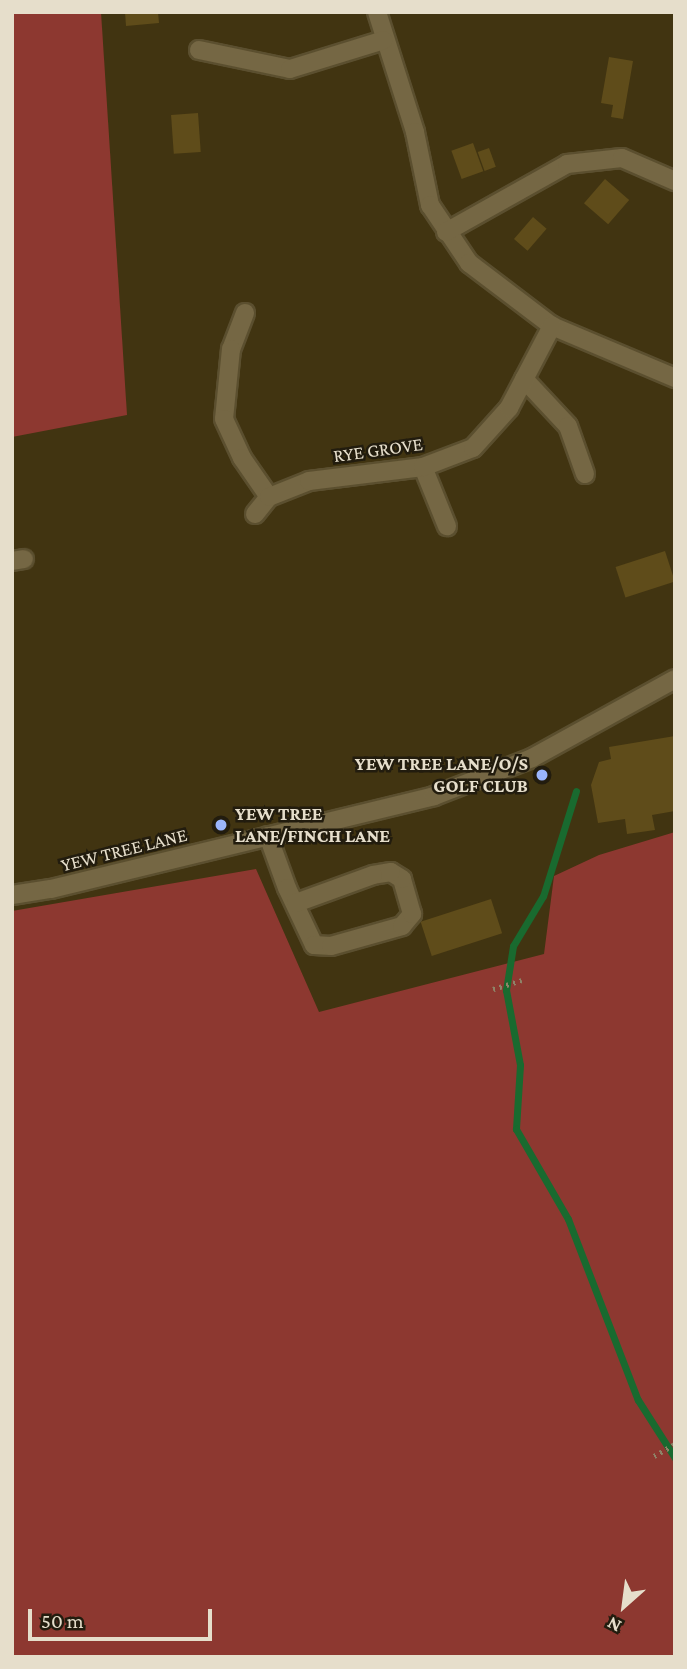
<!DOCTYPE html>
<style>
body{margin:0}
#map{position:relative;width:687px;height:1669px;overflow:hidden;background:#413411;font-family:"Crimson Pro",serif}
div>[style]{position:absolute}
.green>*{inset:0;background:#8d3830}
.stream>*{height:7px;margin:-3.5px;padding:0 3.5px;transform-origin:3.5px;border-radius:3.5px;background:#196a2f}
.building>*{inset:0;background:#5f4c1a;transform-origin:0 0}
.path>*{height:4.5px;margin-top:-2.25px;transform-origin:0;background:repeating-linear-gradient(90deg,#8e8468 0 2px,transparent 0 7px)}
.roads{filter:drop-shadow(2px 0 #5b4f2f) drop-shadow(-2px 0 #5b4f2f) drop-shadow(0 2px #5b4f2f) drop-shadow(0 -2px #5b4f2f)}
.minor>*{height:18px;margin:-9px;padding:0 9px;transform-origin:9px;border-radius:9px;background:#756744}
.dots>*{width:19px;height:19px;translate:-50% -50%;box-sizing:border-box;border:4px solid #221c0e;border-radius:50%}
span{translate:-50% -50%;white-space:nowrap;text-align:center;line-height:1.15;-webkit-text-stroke:5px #221c0e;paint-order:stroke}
.street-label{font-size:19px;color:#e6decb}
.poi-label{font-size:19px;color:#e6decb;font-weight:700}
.right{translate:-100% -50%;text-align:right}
.left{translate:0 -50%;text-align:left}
.frame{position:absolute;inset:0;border:14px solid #e6decb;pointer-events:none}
.north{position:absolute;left:589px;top:1571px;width:70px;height:70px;-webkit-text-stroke:5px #221c0e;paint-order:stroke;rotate:208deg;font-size:19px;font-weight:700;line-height:28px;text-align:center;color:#e6decb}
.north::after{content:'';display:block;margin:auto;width:24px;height:32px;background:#e6decb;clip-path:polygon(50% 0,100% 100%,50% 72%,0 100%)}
.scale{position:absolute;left:28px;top:1609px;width:184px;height:32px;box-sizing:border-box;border:4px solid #e6decb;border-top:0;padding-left:9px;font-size:21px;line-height:24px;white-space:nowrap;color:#e6decb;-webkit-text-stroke:5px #221c0e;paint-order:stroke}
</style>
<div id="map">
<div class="green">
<i style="clip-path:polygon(12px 12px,101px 12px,127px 415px,12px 437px)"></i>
<i style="clip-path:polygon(675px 832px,675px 1657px,12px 1657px,12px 911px,256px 869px,319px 1012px,544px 954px,554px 876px,599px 855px)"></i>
</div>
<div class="stream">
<i style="left:576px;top:791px;width:110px;rotate:107.4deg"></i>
<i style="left:543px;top:896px;width:58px;rotate:121deg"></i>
<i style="left:513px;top:946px;width:45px;rotate:99deg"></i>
<i style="left:506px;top:990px;width:76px;rotate:79.4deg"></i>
<i style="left:520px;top:1065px;width:64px;rotate:93.6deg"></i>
<i style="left:516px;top:1129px;width:104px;rotate:60deg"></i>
<i style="left:568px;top:1219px;width:194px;rotate:68.9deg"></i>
<i style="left:638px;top:1400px;width:69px;rotate:57.5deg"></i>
</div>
<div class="building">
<i style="clip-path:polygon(125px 12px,158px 12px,159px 23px,126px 26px)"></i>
<i style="clip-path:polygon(609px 57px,633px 61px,623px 119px,611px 117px,613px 105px,601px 103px)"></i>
<i style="left:198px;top:113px;width:39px;height:27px;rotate:86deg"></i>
<i style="left:473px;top:143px;width:30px;height:23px;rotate:70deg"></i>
<i style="left:489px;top:148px;width:20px;height:12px;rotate:70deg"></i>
<i style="left:605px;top:179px;width:32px;height:32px;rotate:41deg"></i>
<i style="left:533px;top:217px;width:18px;height:29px;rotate:41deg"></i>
<i style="left:665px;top:551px;width:32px;height:52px;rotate:72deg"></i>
<i style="clip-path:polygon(675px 736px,675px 811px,652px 815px,655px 830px,627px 834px,625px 819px,598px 823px,591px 785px,599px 762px,611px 759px,609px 747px)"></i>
<i style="left:491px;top:899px;width:36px;height:74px;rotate:72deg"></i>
</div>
<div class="path">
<i style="left:493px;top:989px;width:30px;rotate:-17deg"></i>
<i style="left:654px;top:1456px;width:24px;rotate:-30deg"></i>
</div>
<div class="roads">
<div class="minor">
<i style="left:377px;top:12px;width:126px;rotate:72.4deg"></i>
<i style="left:415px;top:132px;width:75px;rotate:78.4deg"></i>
<i style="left:430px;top:205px;width:70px;rotate:56.1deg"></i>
<i style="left:469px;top:263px;width:104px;rotate:37.2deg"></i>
<i style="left:552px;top:326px;width:134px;rotate:22.9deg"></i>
<i style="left:199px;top:50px;width:93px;rotate:11.8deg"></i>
<i style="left:290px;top:69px;width:98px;rotate:-17.1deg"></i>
<i style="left:446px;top:232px;width:139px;rotate:-29.3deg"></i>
<i style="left:567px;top:164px;width:55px;rotate:-6.2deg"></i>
<i style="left:622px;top:158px;width:58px;rotate:23.5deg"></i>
<i style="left:245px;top:313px;width:39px;rotate:111deg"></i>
<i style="left:231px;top:349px;width:70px;rotate:95.7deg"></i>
<i style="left:224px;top:419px;width:43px;rotate:65.2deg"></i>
<i style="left:242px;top:458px;width:47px;rotate:55.3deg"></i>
<i style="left:524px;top:379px;width:64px;rotate:46.9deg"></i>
<i style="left:568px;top:426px;width:51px;rotate:70.5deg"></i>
<i style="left:423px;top:467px;width:64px;rotate:67.9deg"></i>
<i style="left:255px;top:514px;width:22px;rotate:-51deg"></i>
<i style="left:269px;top:497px;width:43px;rotate:-21.8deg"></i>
<i style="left:309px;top:481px;width:115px;rotate:-7deg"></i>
<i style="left:423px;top:467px;width:53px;rotate:-20.8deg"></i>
<i style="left:473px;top:448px;width:54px;rotate:-48deg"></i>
<i style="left:509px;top:408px;width:93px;rotate:-62.3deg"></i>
<i style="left:12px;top:561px;width:12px;rotate:-9deg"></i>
<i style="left:268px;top:836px;width:55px;rotate:69.9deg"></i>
<i style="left:287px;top:888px;width:63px;rotate:64.7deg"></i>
<i style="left:314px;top:945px;width:17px;rotate:3deg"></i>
<i style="left:331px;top:946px;width:74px;rotate:-15.7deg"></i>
<i style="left:402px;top:926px;width:16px;rotate:-50deg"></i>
<i style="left:412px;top:914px;width:36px;rotate:-106deg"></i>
<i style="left:402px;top:879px;width:13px;rotate:-148deg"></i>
<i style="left:391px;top:872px;width:18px;rotate:171deg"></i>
<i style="left:373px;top:875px;width:82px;rotate:160deg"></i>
<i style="left:12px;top:895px;width:39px;rotate:-9deg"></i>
<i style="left:51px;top:889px;width:394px;rotate:-13.6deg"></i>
<i style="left:434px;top:796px;width:105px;rotate:-21.2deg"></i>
<i style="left:532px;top:758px;width:163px;rotate:-28.9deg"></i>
</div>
</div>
<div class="dots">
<i style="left:542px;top:775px;background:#9ab5fd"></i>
<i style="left:221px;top:825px;background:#9ab5fd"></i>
</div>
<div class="street-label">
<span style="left:378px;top:450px;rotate:-8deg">RYE GROVE</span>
<span style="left:124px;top:850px;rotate:-14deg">YEW TREE LANE</span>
</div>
<div class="poi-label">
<span class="right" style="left:528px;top:775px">YEW TREE LANE/O/S<br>GOLF CLUB</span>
<span class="left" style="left:235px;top:825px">YEW TREE<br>LANE/FINCH LANE</span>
</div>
<div class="frame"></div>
<div class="north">N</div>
<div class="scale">50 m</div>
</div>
